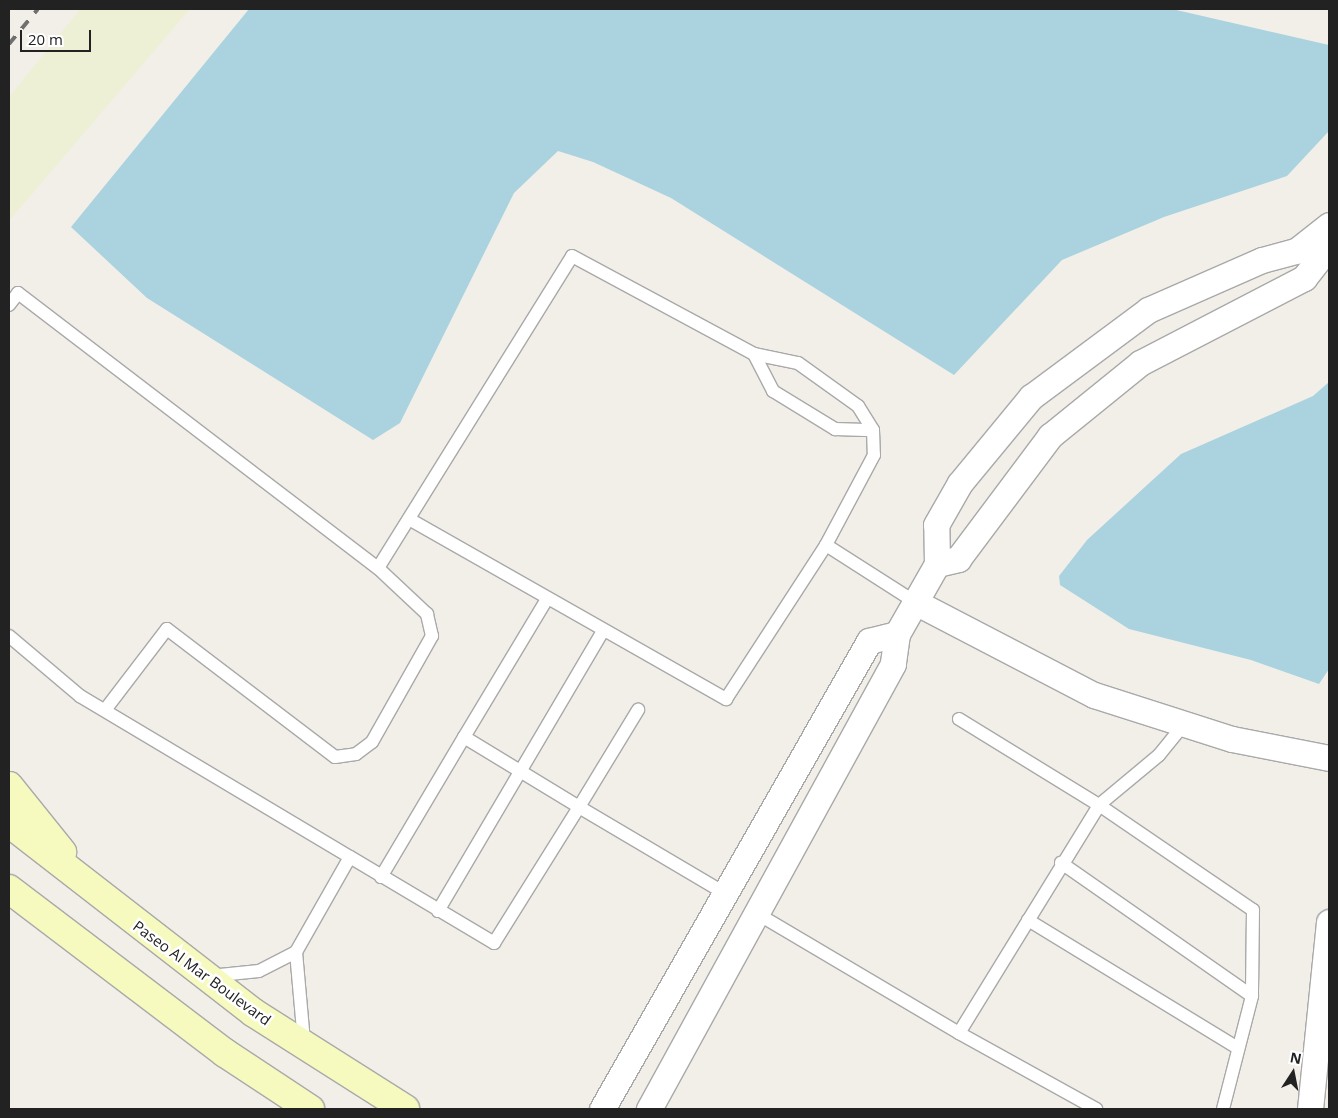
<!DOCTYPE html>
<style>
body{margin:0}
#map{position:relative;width:1338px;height:1118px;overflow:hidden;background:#f2efe9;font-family:"Open Sans",sans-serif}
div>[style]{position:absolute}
.farmland>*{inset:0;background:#eef0d5}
.water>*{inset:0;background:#aad3df}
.roads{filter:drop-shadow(1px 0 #a9a9a9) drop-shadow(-1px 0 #a9a9a9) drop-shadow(0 1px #a9a9a9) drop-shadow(0 -1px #a9a9a9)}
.service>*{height:12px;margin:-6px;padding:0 6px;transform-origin:6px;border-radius:6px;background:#fff}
.minor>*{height:25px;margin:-12.5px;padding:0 12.5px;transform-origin:12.5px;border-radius:12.5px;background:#fff}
.secondary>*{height:28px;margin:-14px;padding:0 14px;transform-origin:14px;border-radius:14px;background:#f7fabf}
.rail>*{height:4px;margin-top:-2px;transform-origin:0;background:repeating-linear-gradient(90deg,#707070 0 10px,transparent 0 20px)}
span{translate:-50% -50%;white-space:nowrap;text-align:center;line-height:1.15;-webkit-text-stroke:5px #fff;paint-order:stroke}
.street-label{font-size:15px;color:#222}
.frame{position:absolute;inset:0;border:10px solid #222;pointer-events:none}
.north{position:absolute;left:1268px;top:1048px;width:50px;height:50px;-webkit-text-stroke:4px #fff;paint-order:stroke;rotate:11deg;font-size:14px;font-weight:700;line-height:20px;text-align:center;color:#222}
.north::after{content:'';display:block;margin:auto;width:18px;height:22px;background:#222;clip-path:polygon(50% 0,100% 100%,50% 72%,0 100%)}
.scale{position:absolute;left:20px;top:30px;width:71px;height:22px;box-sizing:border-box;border:2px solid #222;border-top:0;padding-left:6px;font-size:15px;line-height:18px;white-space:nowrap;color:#222;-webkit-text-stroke:4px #fff;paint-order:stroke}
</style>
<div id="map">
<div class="farmland">
<i style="clip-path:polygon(80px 9px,190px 9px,9px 221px,9px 97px)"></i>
</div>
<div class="water">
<i style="clip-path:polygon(249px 9px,1172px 9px,1329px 45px,1329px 131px,1287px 176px,1164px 217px,1062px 260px,954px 375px,671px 198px,593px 162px,558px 151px,514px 193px,400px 423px,373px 440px,147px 298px,71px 227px)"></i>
<i style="clip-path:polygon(1329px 382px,1329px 669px,1319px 684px,1251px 660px,1129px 629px,1060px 585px,1059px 576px,1087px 540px,1181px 454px,1313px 396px)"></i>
</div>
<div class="roads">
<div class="service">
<i style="left:9px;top:305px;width:15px;rotate:-53deg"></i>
<i style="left:18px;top:293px;width:453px;rotate:37.4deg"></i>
<i style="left:378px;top:568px;width:367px;rotate:-58.1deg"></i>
<i style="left:572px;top:256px;width:207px;rotate:28.3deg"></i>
<i style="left:754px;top:354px;width:45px;rotate:11.6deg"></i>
<i style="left:798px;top:363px;width:74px;rotate:35.6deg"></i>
<i style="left:858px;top:406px;width:28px;rotate:58deg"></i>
<i style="left:873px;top:430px;width:25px;rotate:88deg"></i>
<i style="left:874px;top:455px;width:102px;rotate:118.1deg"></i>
<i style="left:826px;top:545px;width:106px;rotate:32.6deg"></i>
<i style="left:754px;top:354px;width:42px;rotate:62.8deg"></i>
<i style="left:773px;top:391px;width:73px;rotate:31.5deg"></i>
<i style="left:835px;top:429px;width:38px;rotate:2deg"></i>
<i style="left:409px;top:519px;width:365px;rotate:29.6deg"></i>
<i style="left:726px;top:699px;width:184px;rotate:-57deg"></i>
<i style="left:547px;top:599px;width:161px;rotate:121deg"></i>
<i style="left:464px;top:737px;width:135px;rotate:31.3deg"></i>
<i style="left:579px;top:807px;width:114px;rotate:-58.7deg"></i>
<i style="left:9px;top:636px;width:93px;rotate:40.2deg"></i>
<i style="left:80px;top:696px;width:314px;rotate:30.8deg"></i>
<i style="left:105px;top:710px;width:102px;rotate:-52.6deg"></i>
<i style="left:167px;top:629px;width:211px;rotate:37.3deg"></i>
<i style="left:335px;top:757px;width:21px;rotate:-8deg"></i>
<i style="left:356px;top:754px;width:20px;rotate:-37deg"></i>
<i style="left:372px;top:742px;width:122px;rotate:-60.5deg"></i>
<i style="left:432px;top:636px;width:23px;rotate:-103deg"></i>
<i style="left:427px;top:614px;width:67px;rotate:-136.8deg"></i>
<i style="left:959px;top:719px;width:164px;rotate:31.6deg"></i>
<i style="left:1099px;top:805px;width:186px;rotate:34.3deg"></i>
<i style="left:1253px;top:910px;width:86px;rotate:90.7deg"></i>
<i style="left:1252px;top:996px;width:233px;rotate:-145.1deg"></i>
<i style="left:381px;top:877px;width:163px;rotate:-59.3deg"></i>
<i style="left:438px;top:911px;width:325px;rotate:-59.5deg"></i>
<i style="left:756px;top:913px;width:236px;rotate:30.6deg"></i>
<i style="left:959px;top:1033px;width:268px;rotate:-58.4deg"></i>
<i style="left:1099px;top:805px;width:78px;rotate:-39.8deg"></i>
<i style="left:1159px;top:755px;width:40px;rotate:-51deg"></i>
<i style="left:1028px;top:920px;width:246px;rotate:31.4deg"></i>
<i style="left:296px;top:952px;width:109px;rotate:-60.4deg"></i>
<i style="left:350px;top:857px;width:168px;rotate:30.8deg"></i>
<i style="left:494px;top:943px;width:160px;rotate:-58deg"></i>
<i style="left:579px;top:807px;width:167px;rotate:30.6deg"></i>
<i style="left:210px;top:976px;width:49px;rotate:-5.8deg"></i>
<i style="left:259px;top:971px;width:42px;rotate:-27.2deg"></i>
<i style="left:296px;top:952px;width:90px;rotate:84.9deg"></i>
<i style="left:959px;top:1033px;width:157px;rotate:29deg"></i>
<i style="left:1223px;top:1109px;width:117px;rotate:-75.6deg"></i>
</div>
<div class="minor">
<i style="left:937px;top:564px;width:22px;rotate:-13deg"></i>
<i style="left:958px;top:559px;width:154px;rotate:-53.2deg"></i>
<i style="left:1050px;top:436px;width:116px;rotate:-39deg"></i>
<i style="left:1140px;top:363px;width:185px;rotate:-27.4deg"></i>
<i style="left:1304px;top:278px;width:41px;rotate:-52deg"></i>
<i style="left:915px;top:602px;width:202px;rotate:27.5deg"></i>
<i style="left:1094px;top:695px;width:145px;rotate:17.7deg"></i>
<i style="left:1232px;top:739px;width:99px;rotate:11.1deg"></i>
<i style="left:897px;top:634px;width:81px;rotate:-60.3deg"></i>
<i style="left:937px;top:564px;width:39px;rotate:-91deg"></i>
<i style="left:936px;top:525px;width:48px;rotate:-60.3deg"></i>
<i style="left:960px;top:483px;width:112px;rotate:-50.5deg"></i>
<i style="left:1031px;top:397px;width:146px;rotate:-36.6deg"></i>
<i style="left:1148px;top:310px;width:124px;rotate:-23.7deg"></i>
<i style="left:1262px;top:260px;width:35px;rotate:-15deg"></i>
<i style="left:1296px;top:251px;width:42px;rotate:-38.2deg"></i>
<i style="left:602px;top:1109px;width:539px;rotate:-60.29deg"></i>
<i style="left:869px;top:641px;width:29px;rotate:-14deg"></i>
<i style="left:897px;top:634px;width:30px;rotate:98deg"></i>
<i style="left:893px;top:664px;width:508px;rotate:118.74deg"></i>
<i style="left:1310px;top:1109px;width:188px;rotate:-84.2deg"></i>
</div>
<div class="secondary">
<i style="left:9px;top:786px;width:85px;rotate:51.2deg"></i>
<i style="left:9px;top:823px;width:310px;rotate:37.8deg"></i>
<i style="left:254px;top:1013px;width:179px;rotate:32.4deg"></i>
<i style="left:9px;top:889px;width:271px;rotate:37.2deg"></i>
<i style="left:225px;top:1053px;width:102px;rotate:33.4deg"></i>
</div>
</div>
<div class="rail">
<i style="left:9px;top:44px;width:45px;rotate:-50.4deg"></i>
</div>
<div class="street-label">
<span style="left:202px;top:973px;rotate:36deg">Paseo Al Mar Boulevard</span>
</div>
<div class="frame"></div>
<div class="north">N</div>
<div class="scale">20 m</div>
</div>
